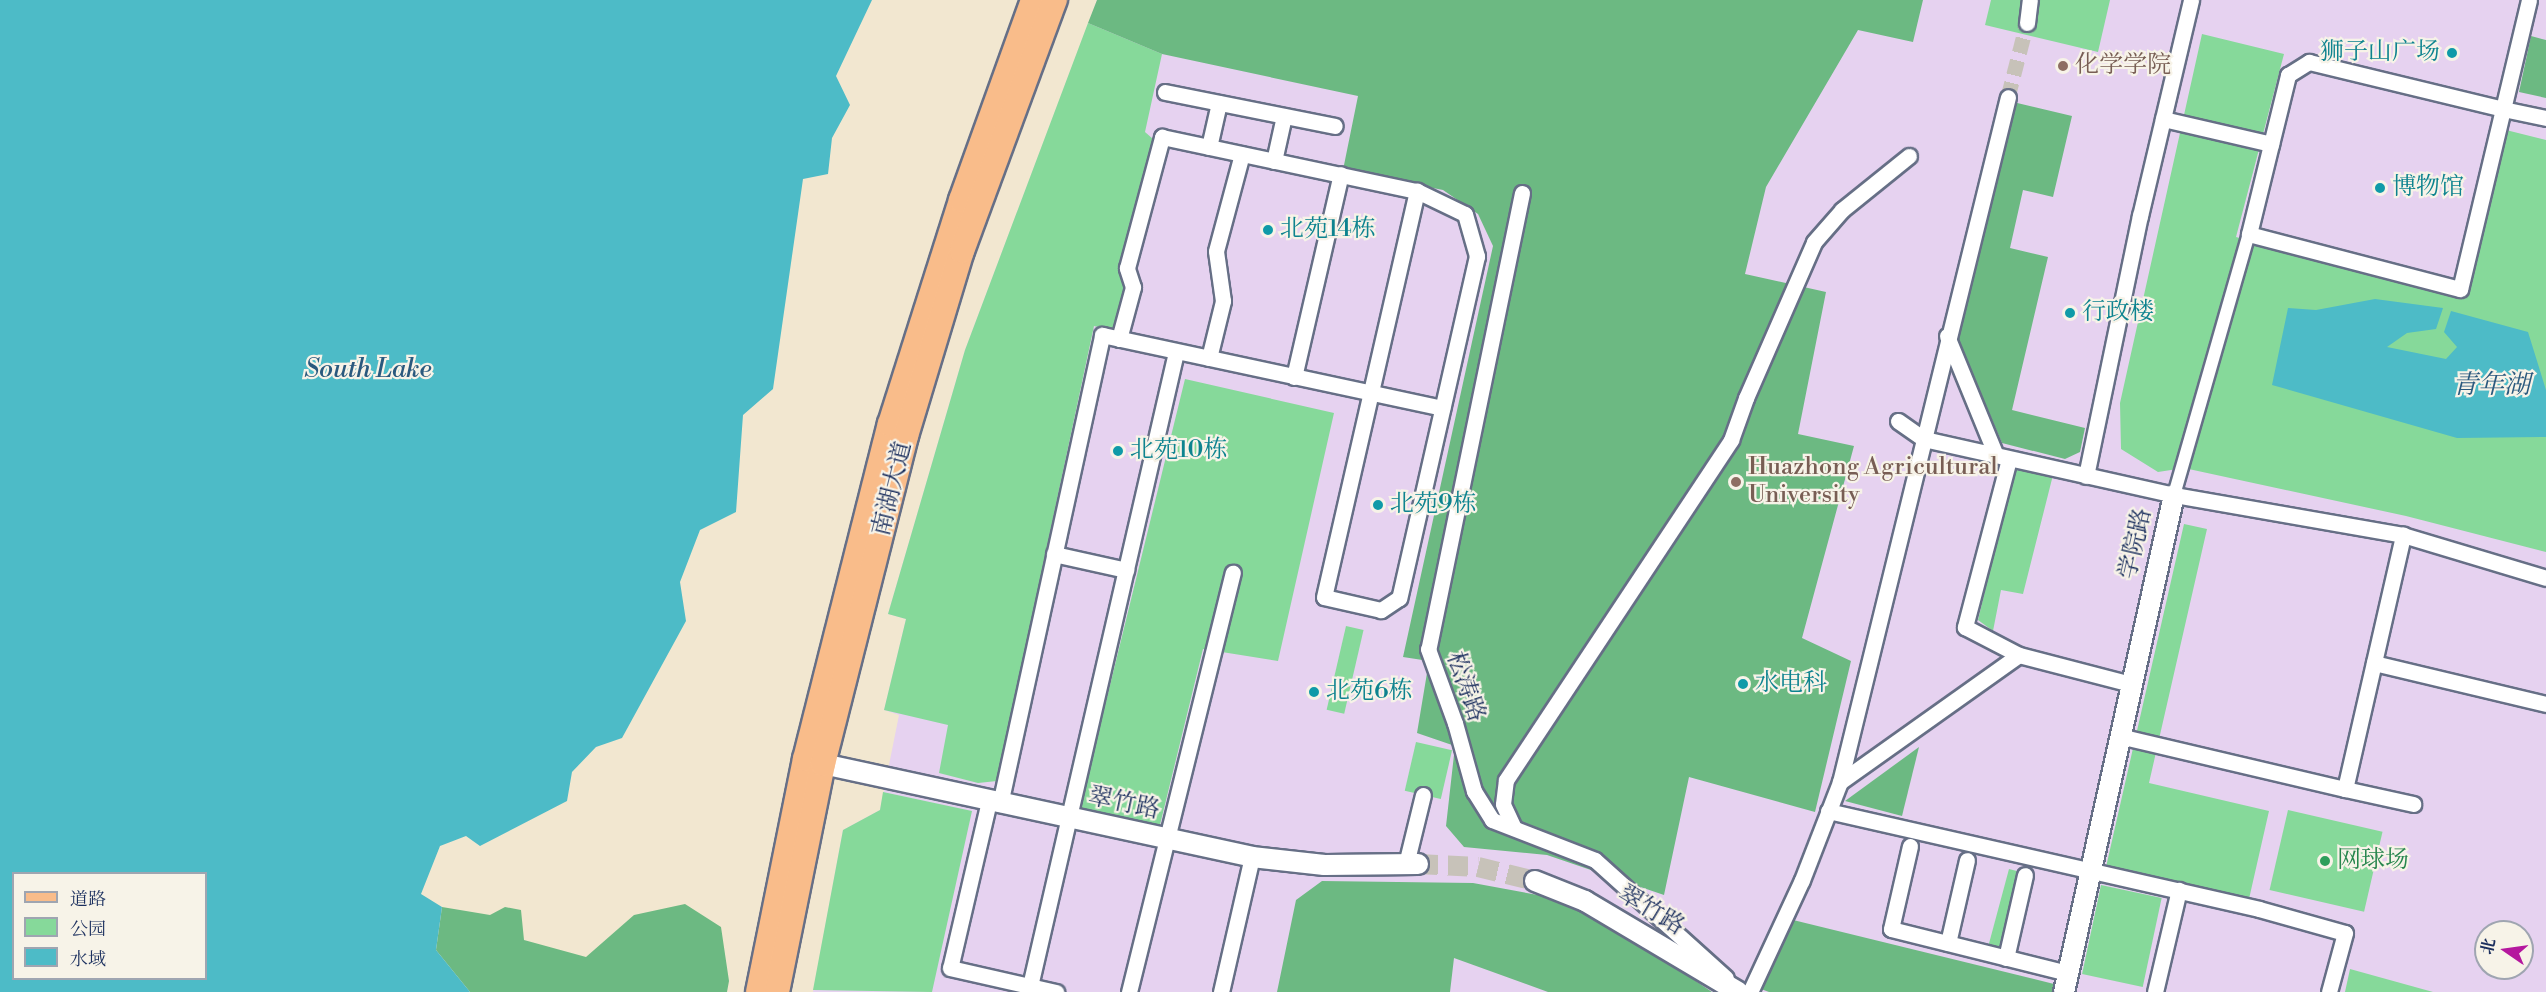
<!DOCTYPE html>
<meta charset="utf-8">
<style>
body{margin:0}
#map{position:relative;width:2546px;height:992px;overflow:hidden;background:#f2e7d0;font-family:"Libre Bodoni","Noto Serif SC",serif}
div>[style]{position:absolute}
.built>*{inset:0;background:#e6d2f0}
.green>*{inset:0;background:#86d99a;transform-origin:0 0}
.forest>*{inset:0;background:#6cb982}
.water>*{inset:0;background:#4dbbc7}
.minor-tunnel>*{height:15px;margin-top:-7.5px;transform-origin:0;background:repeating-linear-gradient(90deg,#c7c2b9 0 15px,transparent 0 23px)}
.tertiary-tunnel>*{height:20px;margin-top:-10px;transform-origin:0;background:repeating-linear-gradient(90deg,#c7c2b9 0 20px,transparent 0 30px)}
.roads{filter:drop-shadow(2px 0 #666f86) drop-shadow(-2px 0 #666f86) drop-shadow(0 2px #666f86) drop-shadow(0 -2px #666f86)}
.pedestrian>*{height:12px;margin:-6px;padding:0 6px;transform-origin:6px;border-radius:6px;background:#fff}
.minor>*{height:15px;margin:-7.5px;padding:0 7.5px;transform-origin:7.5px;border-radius:7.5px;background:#fff}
.tertiary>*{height:20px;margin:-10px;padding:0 10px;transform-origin:10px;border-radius:10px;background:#fff}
.primary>*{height:24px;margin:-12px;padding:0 12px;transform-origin:12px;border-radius:12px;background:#f9bc8a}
.dots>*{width:16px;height:16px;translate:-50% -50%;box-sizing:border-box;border:3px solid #f7f3e8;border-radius:50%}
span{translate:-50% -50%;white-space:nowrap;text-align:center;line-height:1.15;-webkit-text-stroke:4.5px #f7f3e8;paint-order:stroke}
.culture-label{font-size:24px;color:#0d838f}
.right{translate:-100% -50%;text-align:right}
.left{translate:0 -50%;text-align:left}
.education-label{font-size:24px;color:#785e54}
.street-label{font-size:24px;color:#1b2f5e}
.leisure-label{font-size:24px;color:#27864d}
.water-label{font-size:26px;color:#2a597e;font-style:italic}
.legend{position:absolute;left:12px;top:872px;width:195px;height:108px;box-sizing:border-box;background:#f7f3e8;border:2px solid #9fa5b1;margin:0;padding:8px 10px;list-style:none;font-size:18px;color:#1b2f5e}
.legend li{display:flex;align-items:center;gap:12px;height:30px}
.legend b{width:30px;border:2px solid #9fa5b1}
.north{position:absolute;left:2474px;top:920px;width:60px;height:60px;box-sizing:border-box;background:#f7f3e8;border:2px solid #9fa5b1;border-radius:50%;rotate:283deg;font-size:16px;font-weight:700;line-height:24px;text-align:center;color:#1b2f5e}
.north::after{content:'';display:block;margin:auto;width:21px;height:27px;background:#b5179e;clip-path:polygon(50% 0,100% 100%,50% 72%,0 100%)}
</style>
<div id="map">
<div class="built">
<i style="clip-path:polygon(evenodd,1097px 0,2546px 0,2546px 992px,813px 992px,843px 830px,880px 810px,899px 715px,884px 710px,906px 619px,888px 614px,965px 350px,1097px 0,2486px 932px,2522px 932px,2522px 968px,2486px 968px,2486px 932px)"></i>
</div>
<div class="green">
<i style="clip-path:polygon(1991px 0,2110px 0,2098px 52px,1985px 25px)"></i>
<i style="clip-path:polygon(1088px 23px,1162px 54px,1145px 132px,1153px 139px,1120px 269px,1127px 285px,1116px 331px,1094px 326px,997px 781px,978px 783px,939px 773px,948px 725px,884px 710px,906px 619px,888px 614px,965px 350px)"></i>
<i style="clip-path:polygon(2202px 34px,2284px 54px,2236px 237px,2465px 298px,2506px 130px,2546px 140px,2546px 552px,2406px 516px,2184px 468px,2158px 472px,2121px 449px,2120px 403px)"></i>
<i style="clip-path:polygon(1185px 379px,1334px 413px,1278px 661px,1203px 649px,1158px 833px,1078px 816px)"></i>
<i style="clip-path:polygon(2014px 469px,2053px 475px,2023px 594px,2001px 590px,1993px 631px,1978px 620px)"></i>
<i style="clip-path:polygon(2184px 524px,2207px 529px,2149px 783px,2269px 811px,2249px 899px,2106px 867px)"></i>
<i style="left:1346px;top:626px;width:18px;height:86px;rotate:13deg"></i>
<i style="left:1416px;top:742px;width:37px;height:50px;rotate:13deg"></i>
<i style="clip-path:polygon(883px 792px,972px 811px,932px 992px,813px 990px,843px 830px,880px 810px)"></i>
<i style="left:2288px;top:810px;width:97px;height:82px;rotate:13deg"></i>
<i style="left:2009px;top:869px;width:11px;height:78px;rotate:15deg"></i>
<i style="left:2101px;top:885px;width:62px;height:91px;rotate:12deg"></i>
<i style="clip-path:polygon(2350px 969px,2433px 992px,2345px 992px)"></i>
</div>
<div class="forest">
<i style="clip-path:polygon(1097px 0,1923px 0,1913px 42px,1858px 30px,1766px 187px,1745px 274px,1826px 292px,1798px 434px,1854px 446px,1802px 638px,1851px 661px,1815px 812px,1689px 777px,1664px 895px,1547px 855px,1464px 847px,1446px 826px,1455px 746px,1417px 733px,1429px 661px,1403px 657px,1493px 246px,1478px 214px,1443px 190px,1343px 170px,1358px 96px,1162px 54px,1088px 23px)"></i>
<i style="clip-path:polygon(2531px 36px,2546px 40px,2546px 98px,2519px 92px)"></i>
<i style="clip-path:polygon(2013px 102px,2072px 116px,2053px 197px,2023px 190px,2010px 248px,2048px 257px,2012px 410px,2085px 428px,2080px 452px,2065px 459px,2002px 443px,1957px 338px)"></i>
<i style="clip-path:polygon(1919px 747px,1902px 816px,1845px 801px)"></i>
<i style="clip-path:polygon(1322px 881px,1473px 883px,1565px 900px,1626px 934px,1712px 992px,1548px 992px,1454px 958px,1450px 992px,1277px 992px,1296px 900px)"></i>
<i style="clip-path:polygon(685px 904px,721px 927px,729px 981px,727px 992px,470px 992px,436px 950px,442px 907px,490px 915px,505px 907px,521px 910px,524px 940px,586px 957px,634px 915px)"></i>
<i style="clip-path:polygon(1789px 919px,2054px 984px,2052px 992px,1769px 992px,1761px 989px)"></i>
</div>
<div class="water">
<i style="clip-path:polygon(evenodd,0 0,872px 0,836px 76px,850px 105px,832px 138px,828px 174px,803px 179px,773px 389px,743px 415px,736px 512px,700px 530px,680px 582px,686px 621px,622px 738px,596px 747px,572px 772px,567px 801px,480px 846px,466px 836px,440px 846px,421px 894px,442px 907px,436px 950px,470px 992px,0 992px,0 0,14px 874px,206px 874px,206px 978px,14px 978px,14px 874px)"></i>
<i style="clip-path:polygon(2375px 299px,2443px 308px,2436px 329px,2407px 333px,2387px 347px,2446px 359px,2457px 347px,2444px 332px,2451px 311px,2528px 332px,2546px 390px,2546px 437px,2457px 438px,2272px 385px,2288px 308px,2316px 310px)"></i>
</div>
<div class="minor-tunnel">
<i style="left:2008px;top:97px;width:76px;rotate:-75.6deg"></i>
</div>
<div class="tertiary-tunnel">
<i style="left:1418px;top:864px;width:60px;rotate:2.9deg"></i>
<i style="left:1478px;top:867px;width:59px;rotate:13.8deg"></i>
</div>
<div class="roads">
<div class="pedestrian">
<i style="left:2174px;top:495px;width:272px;rotate:-74deg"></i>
</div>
<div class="minor">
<i style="left:2529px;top:0;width:112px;rotate:103.4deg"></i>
<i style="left:2503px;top:109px;width:185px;rotate:103.4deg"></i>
<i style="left:2460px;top:289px;width:218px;rotate:-165.4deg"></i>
<i style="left:2249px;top:234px;width:164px;rotate:-76.2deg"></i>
<i style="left:2288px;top:75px;width:25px;rotate:-32deg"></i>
<i style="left:2309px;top:62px;width:200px;rotate:13.6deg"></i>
<i style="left:2503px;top:109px;width:44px;rotate:11.8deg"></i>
<i style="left:2027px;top:23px;width:23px;rotate:-83deg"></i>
<i style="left:1165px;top:92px;width:173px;rotate:11.3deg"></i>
<i style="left:2163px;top:119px;width:111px;rotate:13deg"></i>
<i style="left:1209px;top:147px;width:45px;rotate:-77.2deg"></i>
<i style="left:1274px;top:161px;width:46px;rotate:-77.5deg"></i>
<i style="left:1522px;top:193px;width:466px;rotate:101.6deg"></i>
<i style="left:1428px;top:649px;width:79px;rotate:70deg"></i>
<i style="left:1455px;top:723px;width:71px;rotate:74.4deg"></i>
<i style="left:1474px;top:791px;width:34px;rotate:58deg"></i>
<i style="left:1492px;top:820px;width:110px;rotate:21.2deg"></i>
<i style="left:1595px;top:860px;width:176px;rotate:42deg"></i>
<i style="left:1947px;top:336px;width:126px;rotate:67.7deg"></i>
<i style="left:1119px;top:339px;width:54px;rotate:-74.9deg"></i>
<i style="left:1133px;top:287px;width:20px;rotate:-108deg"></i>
<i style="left:1127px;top:268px;width:136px;rotate:-75deg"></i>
<i style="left:1162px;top:137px;width:261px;rotate:12deg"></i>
<i style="left:1417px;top:191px;width:53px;rotate:25.6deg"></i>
<i style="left:1465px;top:214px;width:44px;rotate:74.1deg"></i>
<i style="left:1477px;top:256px;width:351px;rotate:102.8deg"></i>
<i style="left:1399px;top:598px;width:22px;rotate:146deg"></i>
<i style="left:1381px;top:610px;width:58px;rotate:-167.2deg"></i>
<i style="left:1324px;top:597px;width:417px;rotate:-77.1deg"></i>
<i style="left:1209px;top:358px;width:59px;rotate:-76.2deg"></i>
<i style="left:1223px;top:301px;width:50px;rotate:-98deg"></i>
<i style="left:1216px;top:251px;width:100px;rotate:-75deg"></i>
<i style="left:1294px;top:377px;width:208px;rotate:-77deg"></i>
<i style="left:1898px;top:421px;width:32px;rotate:35deg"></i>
<i style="left:1924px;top:439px;width:256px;rotate:12.6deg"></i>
<i style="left:2174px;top:495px;width:232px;rotate:9.9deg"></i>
<i style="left:2403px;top:535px;width:149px;rotate:16.7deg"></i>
<i style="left:2009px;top:459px;width:174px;rotate:104.7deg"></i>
<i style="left:1965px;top:627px;width:61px;rotate:27.4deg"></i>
<i style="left:2086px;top:476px;width:266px;rotate:-78.3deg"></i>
<i style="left:2140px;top:216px;width:222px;rotate:-76.7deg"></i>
<i style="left:1054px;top:554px;width:74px;rotate:12.5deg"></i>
<i style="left:2374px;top:663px;width:177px;rotate:13.4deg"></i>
<i style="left:2119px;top:736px;width:232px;rotate:13.2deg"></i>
<i style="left:2345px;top:789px;width:261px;rotate:-77.1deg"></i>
<i style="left:1840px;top:782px;width:705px;rotate:-76.22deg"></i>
<i style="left:2345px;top:789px;width:70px;rotate:12.4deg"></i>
<i style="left:989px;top:801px;width:171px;rotate:103.1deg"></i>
<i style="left:950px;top:968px;width:109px;rotate:12.8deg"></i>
<i style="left:1000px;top:804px;width:480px;rotate:-77.7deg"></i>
<i style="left:1102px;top:335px;width:348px;rotate:12.1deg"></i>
<i style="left:1828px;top:811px;width:442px;rotate:12.8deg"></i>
<i style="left:2259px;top:909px;width:89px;rotate:15.6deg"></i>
<i style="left:2345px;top:933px;width:61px;rotate:105.2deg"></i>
<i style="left:1514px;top:828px;width:26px;rotate:-115deg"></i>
<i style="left:1503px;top:804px;width:24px;rotate:-83deg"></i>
<i style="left:1506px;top:780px;width:408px;rotate:-56.5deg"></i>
<i style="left:1731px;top:440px;width:45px;rotate:-70.3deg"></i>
<i style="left:1746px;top:398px;width:170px;rotate:-66.4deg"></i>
<i style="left:1814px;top:242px;width:43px;rotate:-48.8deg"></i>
<i style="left:1842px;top:210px;width:86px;rotate:-38.9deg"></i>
<i style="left:1910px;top:846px;width:85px;rotate:102.9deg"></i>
<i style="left:1891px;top:929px;width:182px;rotate:14deg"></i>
<i style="left:1406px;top:864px;width:71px;rotate:-76.2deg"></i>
<i style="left:1948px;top:943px;width:85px;rotate:-77.1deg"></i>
<i style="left:2006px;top:958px;width:85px;rotate:-77.1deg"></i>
<i style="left:1030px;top:986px;width:651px;rotate:-77.03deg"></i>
<i style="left:1129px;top:992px;width:432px;rotate:-76.1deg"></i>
<i style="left:1221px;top:992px;width:139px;rotate:-77.1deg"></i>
<i style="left:1750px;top:992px;width:123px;rotate:-65.1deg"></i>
<i style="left:1802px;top:880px;width:105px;rotate:-68.8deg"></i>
<i style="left:1840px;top:782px;width:219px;rotate:-35.4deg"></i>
<i style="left:2019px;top:655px;width:116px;rotate:14.5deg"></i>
<i style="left:2155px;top:992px;width:105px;rotate:-76.8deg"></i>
</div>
<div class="tertiary">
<i style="left:823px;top:764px;width:439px;rotate:12.2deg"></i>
<i style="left:1252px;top:857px;width:73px;rotate:6.3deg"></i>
<i style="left:1325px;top:865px;width:93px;rotate:-0.6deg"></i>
<i style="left:1535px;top:881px;width:54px;rotate:21.8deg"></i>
<i style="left:1585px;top:901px;width:178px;rotate:30.7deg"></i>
<i style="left:2064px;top:992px;width:509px;rotate:-77.52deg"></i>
</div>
<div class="primary">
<i style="left:758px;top:992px;width:238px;rotate:-78.6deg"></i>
<i style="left:805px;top:759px;width:346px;rotate:-75.8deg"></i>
<i style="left:890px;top:424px;width:235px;rotate:-72.4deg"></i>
<i style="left:961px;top:200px;width:213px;rotate:-70.2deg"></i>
<i style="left:777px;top:992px;width:233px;rotate:-78.6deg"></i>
<i style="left:823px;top:764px;width:338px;rotate:-75.8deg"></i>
<i style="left:906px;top:436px;width:193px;rotate:-73.2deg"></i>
<i style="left:962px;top:251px;width:268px;rotate:-69.7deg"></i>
</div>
</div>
<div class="dots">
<i style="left:2452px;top:53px;background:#0f9aa8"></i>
<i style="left:2063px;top:66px;background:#8d6e63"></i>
<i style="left:2380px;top:188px;background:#0f9aa8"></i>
<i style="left:1268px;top:230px;background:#0f9aa8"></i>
<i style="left:2070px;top:313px;background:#0f9aa8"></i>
<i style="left:1118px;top:451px;background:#0f9aa8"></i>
<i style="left:1736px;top:482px;background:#8d6e63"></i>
<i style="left:1378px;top:505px;background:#0f9aa8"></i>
<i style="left:1743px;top:684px;background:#0f9aa8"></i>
<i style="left:1314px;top:692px;background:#0f9aa8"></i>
<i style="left:2325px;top:861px;background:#2e9e5b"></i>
</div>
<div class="culture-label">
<span class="right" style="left:2440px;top:53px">狮子山广场</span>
<span class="left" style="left:2392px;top:188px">博物馆</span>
<span class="left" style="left:1280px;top:230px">北苑14栋</span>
<span class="left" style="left:2082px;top:313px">行政楼</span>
<span class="left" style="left:1130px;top:451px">北苑10栋</span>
<span class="left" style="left:1390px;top:505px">北苑9栋</span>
<span class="left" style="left:1755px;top:684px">水电科</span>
<span class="left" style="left:1326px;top:692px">北苑6栋</span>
</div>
<div class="education-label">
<span class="left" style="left:2075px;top:66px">化学学院</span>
<span class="left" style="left:1748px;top:482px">Huazhong Agricultural<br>University</span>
</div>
<div class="street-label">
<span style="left:893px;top:489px;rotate:-76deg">南湖大道</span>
<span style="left:2136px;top:544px;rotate:-77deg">学院路</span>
<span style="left:1465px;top:687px;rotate:71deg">松涛路</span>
<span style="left:1124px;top:804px;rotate:12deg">翠竹路</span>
<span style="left:1651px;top:911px;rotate:31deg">翠竹路</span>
</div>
<div class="leisure-label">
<span class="left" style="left:2337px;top:861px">网球场</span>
</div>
<div class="water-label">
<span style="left:368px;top:370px">South Lake</span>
<span style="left:2491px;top:386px">青年湖</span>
</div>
<ul class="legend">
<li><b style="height:8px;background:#f9bc8a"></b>道路</li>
<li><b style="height:16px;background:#86d99a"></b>公园</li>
<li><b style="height:16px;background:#4dbbc7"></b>水域</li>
</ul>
<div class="north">北</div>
</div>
